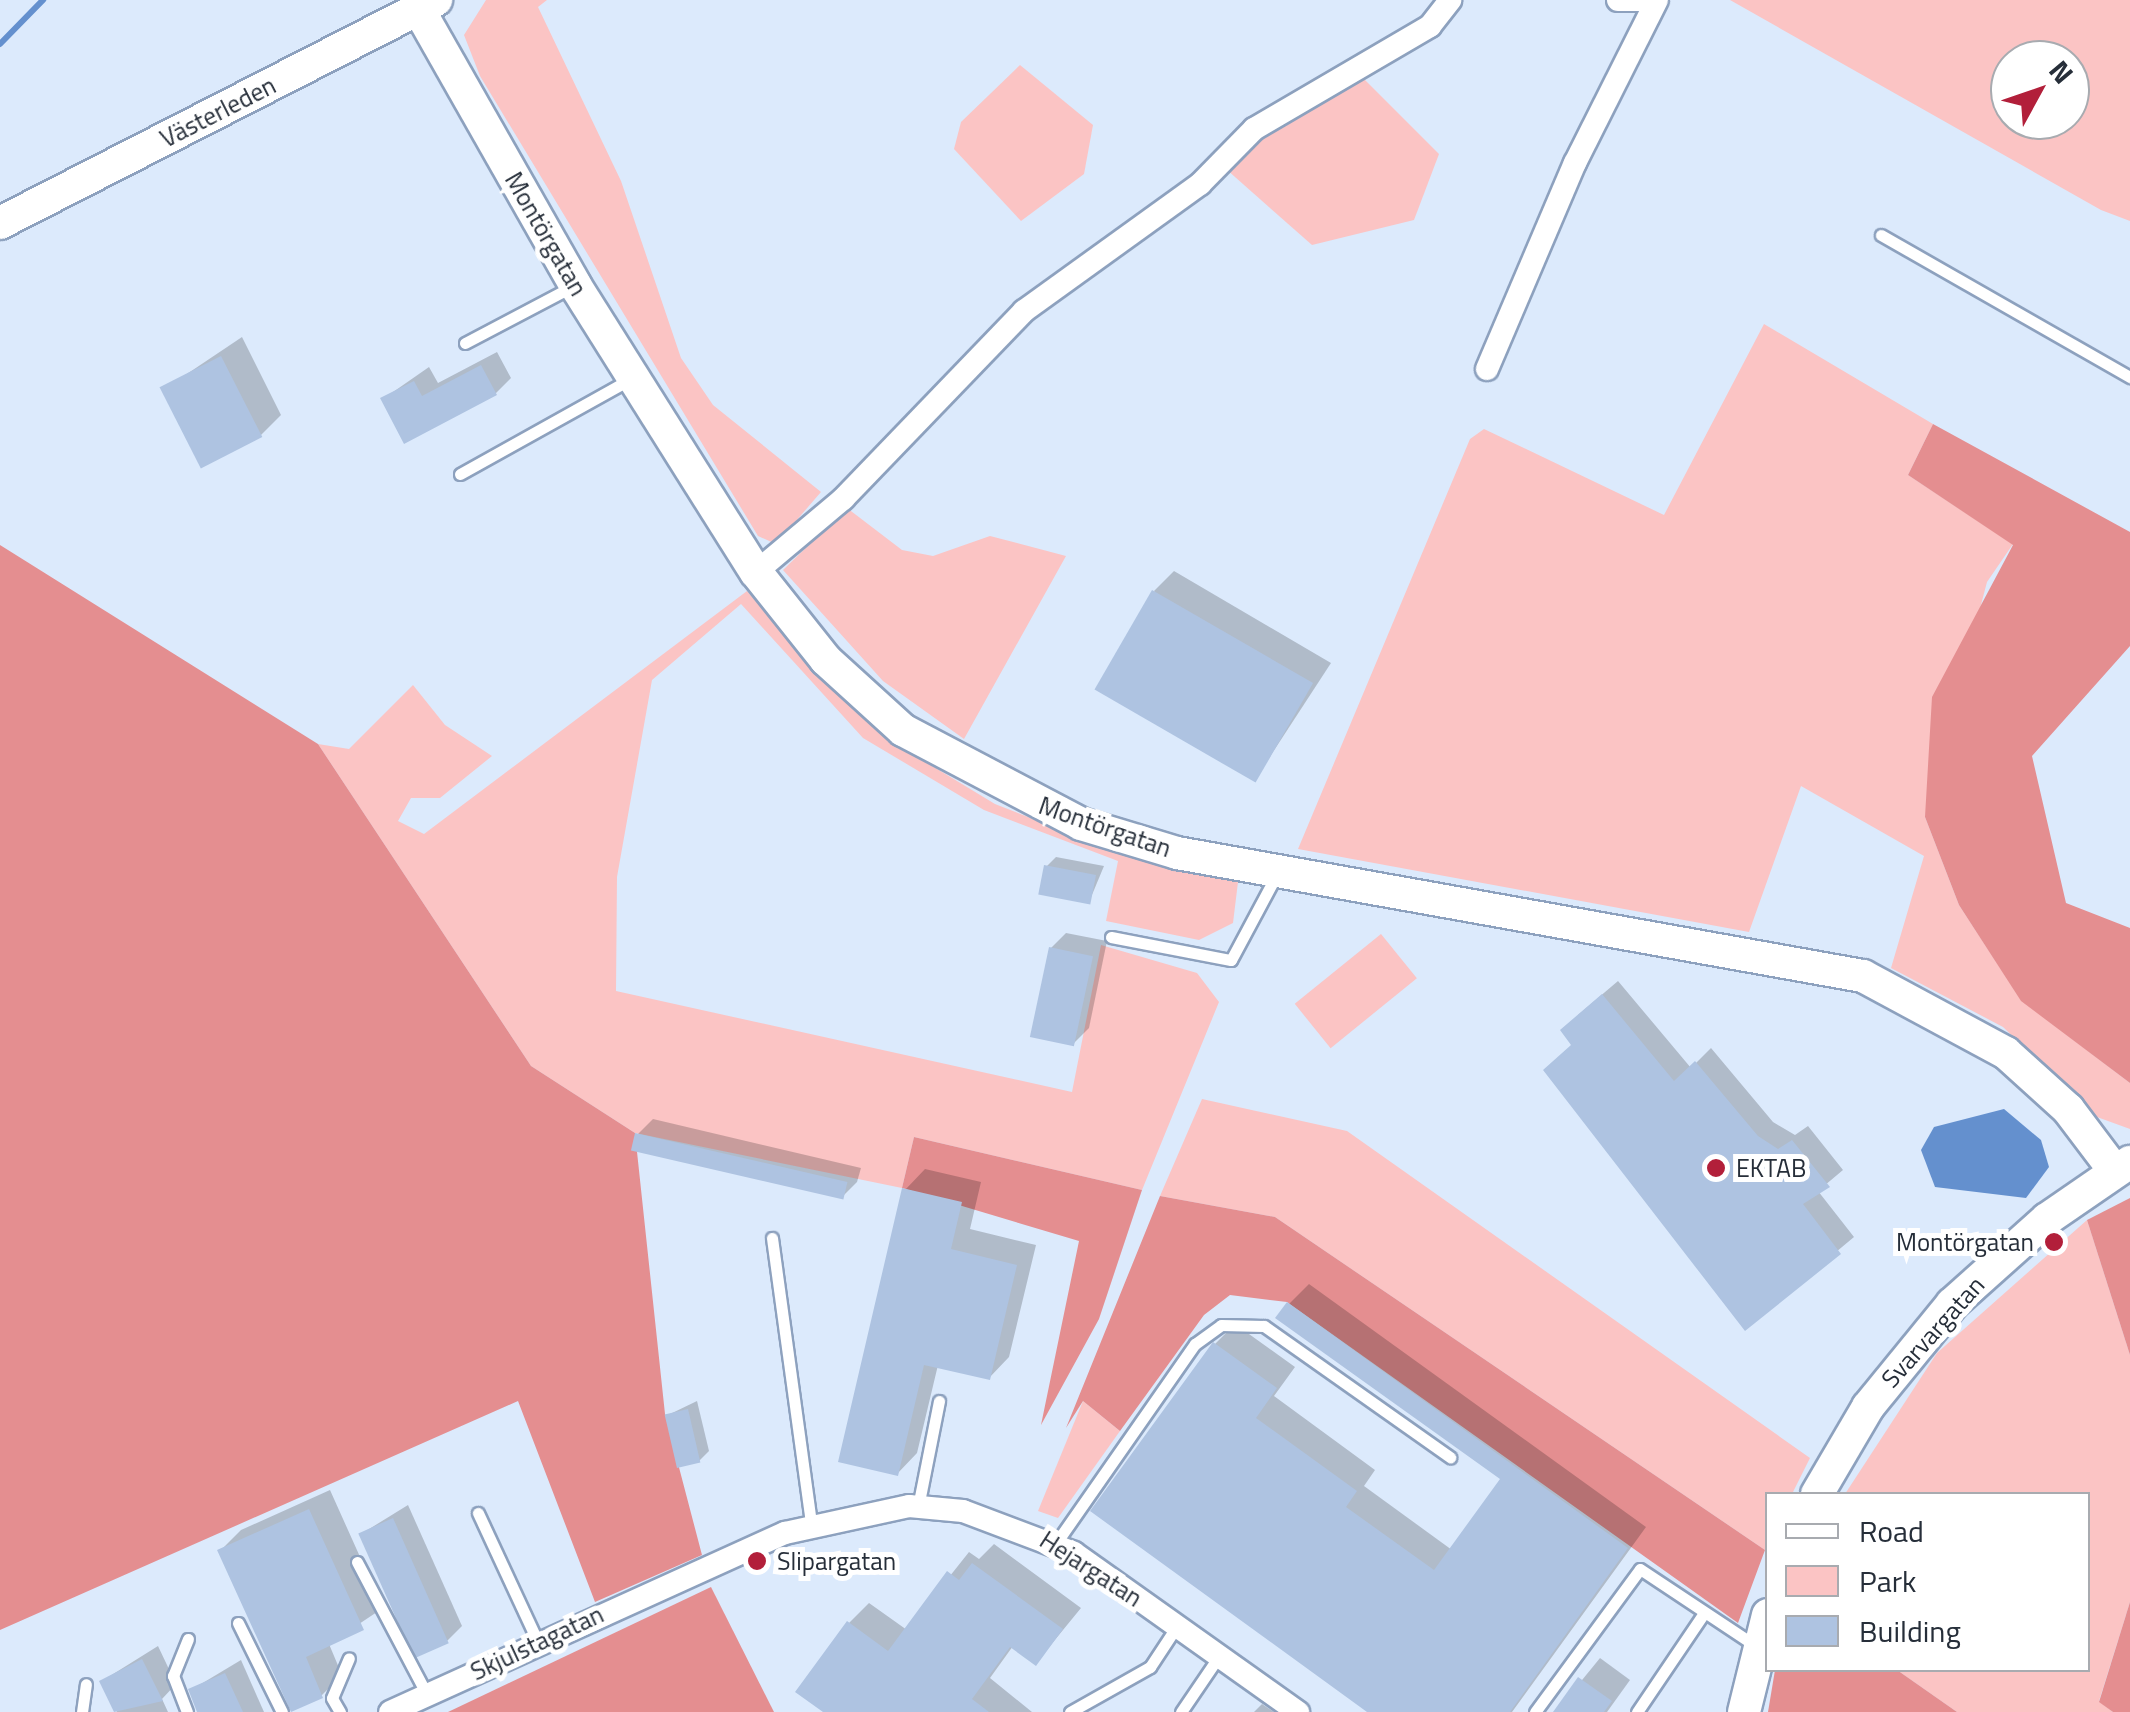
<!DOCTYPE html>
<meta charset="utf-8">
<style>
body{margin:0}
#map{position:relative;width:2130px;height:1712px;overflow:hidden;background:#dceafc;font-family:"Titillium Web",sans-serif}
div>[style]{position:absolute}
.green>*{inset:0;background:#fbc4c4;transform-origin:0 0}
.forest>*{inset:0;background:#e48e90}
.water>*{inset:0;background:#6490ce}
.shadow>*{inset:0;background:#0003}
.stream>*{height:6px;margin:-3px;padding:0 3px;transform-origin:3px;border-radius:3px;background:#6490ce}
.building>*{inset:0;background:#aec3e1;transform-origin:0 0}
.roads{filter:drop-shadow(2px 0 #8da1be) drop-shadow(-2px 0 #8da1be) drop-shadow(0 2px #8da1be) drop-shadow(0 -2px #8da1be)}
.lane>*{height:11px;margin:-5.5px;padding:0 5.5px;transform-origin:5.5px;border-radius:5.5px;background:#fff}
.street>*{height:22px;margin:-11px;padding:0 11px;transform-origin:11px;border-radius:11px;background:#fff}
.secondary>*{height:32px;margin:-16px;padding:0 16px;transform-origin:16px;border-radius:16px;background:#fff}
.dots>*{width:28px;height:28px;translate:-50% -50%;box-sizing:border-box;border:5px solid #fff;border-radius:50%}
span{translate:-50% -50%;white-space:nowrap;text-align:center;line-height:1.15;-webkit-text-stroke:10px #fff;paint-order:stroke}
.street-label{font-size:25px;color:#262e39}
.poi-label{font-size:25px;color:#262e39}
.left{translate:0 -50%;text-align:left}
.right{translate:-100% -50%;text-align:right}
.legend{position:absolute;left:1765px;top:1492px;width:325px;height:180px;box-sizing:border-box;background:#fff;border:2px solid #a8abb0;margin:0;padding:12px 18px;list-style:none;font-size:30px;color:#262e39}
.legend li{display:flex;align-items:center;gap:20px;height:50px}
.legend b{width:50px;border:2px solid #a8abb0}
.north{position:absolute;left:1990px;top:40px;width:100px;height:100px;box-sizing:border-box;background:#fff;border:2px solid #a8abb0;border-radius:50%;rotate:50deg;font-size:28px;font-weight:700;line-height:40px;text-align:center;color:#262e39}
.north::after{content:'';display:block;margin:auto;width:35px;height:45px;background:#b21f3a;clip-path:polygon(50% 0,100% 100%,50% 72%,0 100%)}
</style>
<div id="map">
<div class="green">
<i style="clip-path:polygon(486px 0,547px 0,538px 7px,621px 181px,681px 358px,713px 405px,821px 492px,776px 544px,758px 536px,480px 76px,464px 35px)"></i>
<i style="clip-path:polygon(evenodd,1730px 0,2130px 0,2130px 221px,2101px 210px,1730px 0,2010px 60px,2070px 60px,2070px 120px,2010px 120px,2010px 60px)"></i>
<i style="clip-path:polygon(1020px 65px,1093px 125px,1084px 174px,1021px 221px,954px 149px,961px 122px)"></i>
<i style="clip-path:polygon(1358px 73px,1439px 154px,1414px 220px,1312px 245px,1226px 169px,1260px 134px)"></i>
<i style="clip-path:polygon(1764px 324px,1933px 424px,1908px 475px,2013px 544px,1987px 582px,1925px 817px,1959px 905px,2021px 1000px,2130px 1083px,2130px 1129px,2097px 1117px,2003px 1027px,1891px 968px,1924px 856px,1801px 786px,1749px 932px,1298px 849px,1470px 439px,1484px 429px,1664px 515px)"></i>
<i style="clip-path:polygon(847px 508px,902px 550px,933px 556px,990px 536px,1066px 556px,964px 739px,883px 681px,783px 570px)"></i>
<i style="clip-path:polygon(747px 591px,837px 694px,919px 758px,995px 804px,1116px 852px,1238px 882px,1233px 923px,1199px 940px,1106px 921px,1118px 861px,984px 810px,863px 738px,741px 604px,652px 680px,617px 877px,616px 991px,1072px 1092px,1101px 945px,1197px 973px,1219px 1002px,1142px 1190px,914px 1137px,902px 1188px,635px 1133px,531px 1066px,318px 744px,349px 749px,413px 685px,445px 725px,492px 756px,440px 798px,411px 798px,398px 821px,424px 834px)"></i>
<i style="left:1381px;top:934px;width:57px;height:111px;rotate:51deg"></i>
<i style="clip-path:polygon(1202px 1099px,1347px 1131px,1810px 1458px,1792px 1494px,1768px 1494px,1765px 1550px,1275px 1217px,1160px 1196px)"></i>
<i style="clip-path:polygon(2087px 1220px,2130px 1355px,2130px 1602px,2099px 1701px,2113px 1712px,1957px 1712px,1897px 1670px,2088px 1670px,2088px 1494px,1845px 1494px,1937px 1353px)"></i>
<i style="clip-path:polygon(1083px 1401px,1120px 1431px,1058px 1518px,1038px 1511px)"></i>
</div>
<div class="forest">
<i style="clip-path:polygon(1933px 424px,2130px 532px,2130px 646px,2032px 756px,2066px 903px,2130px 928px,2130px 1083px,2021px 1001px,1959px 905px,1925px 817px,1932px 697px,2013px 545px,1908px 475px)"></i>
<i style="clip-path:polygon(0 545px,318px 744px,531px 1066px,635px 1133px,665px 1414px,702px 1555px,595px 1602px,518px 1401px,0 1630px)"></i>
<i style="clip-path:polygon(914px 1137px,1142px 1190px,1099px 1319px,1041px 1425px,1079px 1241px,902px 1188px)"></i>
<i style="clip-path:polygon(1160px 1196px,1275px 1217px,1765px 1550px,1738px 1623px,1287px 1302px,1230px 1295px,1204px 1315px,1120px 1431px,1083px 1401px,1066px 1428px)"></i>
<i style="clip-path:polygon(2130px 1198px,2130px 1355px,2087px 1220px)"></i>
<i style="clip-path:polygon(711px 1587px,774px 1712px,448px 1712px)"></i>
<i style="clip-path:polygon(2130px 1602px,2130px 1712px,2113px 1712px,2099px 1702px)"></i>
<i style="clip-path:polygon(1775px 1670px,1897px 1670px,1957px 1712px,1768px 1712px)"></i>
</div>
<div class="water">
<i style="clip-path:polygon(2004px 1109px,2041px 1140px,2049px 1167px,2026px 1198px,1935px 1187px,1921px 1150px,1934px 1127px)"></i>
</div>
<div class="shadow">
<i style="clip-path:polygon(242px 337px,281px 415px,261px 435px,163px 390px)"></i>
<i style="clip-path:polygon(497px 352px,511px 378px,496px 393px,383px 399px,429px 367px,438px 383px)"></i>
<i style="clip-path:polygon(1174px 571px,1331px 663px,1254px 781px,1154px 591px)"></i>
<i style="clip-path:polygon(1056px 857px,1104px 866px,1089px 902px,1047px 866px)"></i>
<i style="clip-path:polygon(1066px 933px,1107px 941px,1089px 1028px,1074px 1043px,1051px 948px)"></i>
<i style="clip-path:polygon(1618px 981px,1691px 1068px,1711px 1048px,1773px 1122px,1795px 1135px,1808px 1126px,1843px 1170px,1818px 1191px,1854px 1237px,1745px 1328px,1573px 1044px,1578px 1015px)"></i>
<i style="clip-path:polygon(653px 1119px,861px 1168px,857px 1182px,842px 1197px,639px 1149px,638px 1134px)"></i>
<i style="clip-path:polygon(925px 1169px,981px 1182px,970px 1229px,1036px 1245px,1009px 1357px,989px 1378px,938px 1365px,917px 1453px,897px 1474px,905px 1190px)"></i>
<i style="clip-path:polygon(1309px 1284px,1646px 1527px,1512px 1712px,1371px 1712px,1215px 1344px,1235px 1324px,1295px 1367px,1274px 1396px,1375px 1470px,1364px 1486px,1452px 1550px,1503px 1479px,1289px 1304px)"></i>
<i style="clip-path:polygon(697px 1401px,709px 1451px,699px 1461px,668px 1415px)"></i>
<i style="clip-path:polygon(330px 1490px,383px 1608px,329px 1644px,342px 1675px,321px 1696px,220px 1551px,241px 1530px)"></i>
<i style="clip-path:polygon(408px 1505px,462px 1626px,447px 1641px,361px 1534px)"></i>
<i style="clip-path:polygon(994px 1544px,1081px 1608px,1036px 1663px,1013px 1646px,990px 1678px,1032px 1712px,827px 1712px,849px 1623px,869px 1603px,907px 1630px,969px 1552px,979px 1559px)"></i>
<i style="clip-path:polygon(158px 1646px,176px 1684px,162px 1699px,168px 1712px,117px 1712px,102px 1681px)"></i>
<i style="clip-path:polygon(1600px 1658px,1630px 1680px,1607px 1712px,1556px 1712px)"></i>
<i style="clip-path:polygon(241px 1660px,264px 1712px,201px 1712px,191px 1690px)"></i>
<i style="clip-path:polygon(1262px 1704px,1274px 1712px,1254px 1712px)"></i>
</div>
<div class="stream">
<i style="left:0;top:44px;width:62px;rotate:-45.7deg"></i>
</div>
<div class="building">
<i style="left:221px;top:356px;width:91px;height:69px;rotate:63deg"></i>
<i style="clip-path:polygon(481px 365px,497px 395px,404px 444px,380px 398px,414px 381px,422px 396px)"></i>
<i style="left:1152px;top:590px;width:186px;height:115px;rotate:30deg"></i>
<i style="left:1044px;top:865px;width:53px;height:30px;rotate:11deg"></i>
<i style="left:1049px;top:947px;width:45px;height:92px;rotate:12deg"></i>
<i style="clip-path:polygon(1602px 994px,1674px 1081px,1695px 1061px,1758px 1136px,1778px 1149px,1792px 1140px,1830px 1187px,1803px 1204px,1841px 1254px,1745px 1331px,1543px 1070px,1571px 1045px,1560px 1030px)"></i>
<i style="left:635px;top:1133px;width:218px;height:18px;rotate:13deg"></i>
<i style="clip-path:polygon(902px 1188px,962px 1202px,951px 1249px,1017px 1265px,990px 1380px,924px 1365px,898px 1476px,838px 1462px)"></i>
<i style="clip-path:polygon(1287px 1302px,1628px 1548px,1510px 1712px,1367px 1712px,1090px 1511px,1213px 1342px,1277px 1388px,1256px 1418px,1357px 1491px,1346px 1507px,1434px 1570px,1500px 1479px,1275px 1318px)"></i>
<i style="left:688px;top:1409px;width:55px;height:24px;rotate:77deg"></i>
<i style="clip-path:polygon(309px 1509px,364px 1630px,306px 1657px,323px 1698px,291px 1712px,217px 1550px)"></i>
<i style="left:393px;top:1518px;width:137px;height:38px;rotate:66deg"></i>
<i style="clip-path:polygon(972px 1563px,1063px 1629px,1036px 1666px,1010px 1647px,972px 1699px,989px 1712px,823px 1712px,795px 1692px,847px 1621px,888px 1651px,947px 1571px,959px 1580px)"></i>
<i style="clip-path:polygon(142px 1659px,163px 1701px,114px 1712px,99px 1681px)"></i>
<i style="clip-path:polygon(225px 1673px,243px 1712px,197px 1712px,188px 1689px)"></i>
<i style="clip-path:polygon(1578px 1677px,1612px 1701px,1604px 1712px,1553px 1712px)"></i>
</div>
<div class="roads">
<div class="lane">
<i style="left:1881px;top:235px;width:287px;rotate:29.7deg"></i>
<i style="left:465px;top:343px;width:120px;rotate:-27.8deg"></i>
<i style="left:460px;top:474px;width:196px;rotate:-29.1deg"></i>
<i style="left:1111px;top:937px;width:122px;rotate:10.9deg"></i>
<i style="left:1231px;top:960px;width:98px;rotate:-61.9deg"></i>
<i style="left:772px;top:1238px;width:289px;rotate:82.2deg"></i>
<i style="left:918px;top:1507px;width:108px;rotate:-78.8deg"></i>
<i style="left:478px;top:1513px;width:142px;rotate:65.1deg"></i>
<i style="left:1056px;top:1543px;width:243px;rotate:-55.1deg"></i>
<i style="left:1195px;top:1344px;width:32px;rotate:-36deg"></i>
<i style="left:1221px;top:1325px;width:43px;rotate:1.3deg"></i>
<i style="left:1264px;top:1326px;width:228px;rotate:35.2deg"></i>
<i style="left:357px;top:1562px;width:150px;rotate:62.2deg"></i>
<i style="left:238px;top:1623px;width:99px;rotate:63.7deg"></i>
<i style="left:82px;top:1712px;width:28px;rotate:-82deg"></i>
<i style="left:187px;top:1712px;width:39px;rotate:-111deg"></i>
<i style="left:173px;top:1676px;width:40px;rotate:-68deg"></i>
<i style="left:340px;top:1712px;width:16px;rotate:-120deg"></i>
<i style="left:332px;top:1698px;width:43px;rotate:-67deg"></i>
<i style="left:1070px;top:1712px;width:92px;rotate:-29.4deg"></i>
<i style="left:1150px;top:1667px;width:49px;rotate:-56.6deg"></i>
<i style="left:1181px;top:1712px;width:68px;rotate:-55.8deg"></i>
<i style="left:1535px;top:1712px;width:177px;rotate:-53.7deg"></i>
<i style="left:1640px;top:1569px;width:139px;rotate:33.6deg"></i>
<i style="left:1637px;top:1712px;width:120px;rotate:-55.9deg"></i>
</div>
<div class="street">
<i style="left:1618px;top:0;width:30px"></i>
<i style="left:1487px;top:369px;width:224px;rotate:-66.9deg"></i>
<i style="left:1575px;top:163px;width:182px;rotate:-63.3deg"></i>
<i style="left:756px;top:572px;width:114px;rotate:-40deg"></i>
<i style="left:843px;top:499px;width:261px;rotate:-46.1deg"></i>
<i style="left:1024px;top:311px;width:217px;rotate:-35.8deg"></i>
<i style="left:1200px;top:184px;width:77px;rotate:-45.5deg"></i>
<i style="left:1254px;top:129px;width:204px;rotate:-30.3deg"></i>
<i style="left:1430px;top:26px;width:33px;rotate:-52deg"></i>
<i style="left:390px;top:1712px;width:434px;rotate:-24.4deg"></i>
<i style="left:785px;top:1533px;width:127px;rotate:-12.3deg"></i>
<i style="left:909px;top:1506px;width:54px;rotate:5.3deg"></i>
<i style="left:963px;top:1511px;width:119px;rotate:20.7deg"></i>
<i style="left:1074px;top:1553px;width:275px;rotate:35.4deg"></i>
</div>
<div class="secondary">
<i style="left:419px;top:10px;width:316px;rotate:60.4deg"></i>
<i style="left:575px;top:285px;width:339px;rotate:57.8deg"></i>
<i style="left:756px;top:572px;width:112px;rotate:51.5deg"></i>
<i style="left:826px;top:660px;width:104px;rotate:42.3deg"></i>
<i style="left:903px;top:730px;width:201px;rotate:27.8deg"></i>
<i style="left:1081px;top:824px;width:100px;rotate:16.8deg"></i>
<i style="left:1177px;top:853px;width:697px;rotate:10.17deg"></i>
<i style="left:1863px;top:976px;width:162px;rotate:28.3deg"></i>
<i style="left:2006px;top:1053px;width:84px;rotate:42.1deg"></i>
<i style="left:2068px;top:1109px;width:76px;rotate:53deg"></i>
<i style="left:0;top:223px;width:490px;rotate:-27.1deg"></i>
<i style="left:1817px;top:1494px;width:101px;rotate:-59.6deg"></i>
<i style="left:1868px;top:1407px;width:133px;rotate:-50.8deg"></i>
<i style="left:1952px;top:1304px;width:127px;rotate:-41.8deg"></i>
<i style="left:2047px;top:1219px;width:101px;rotate:-34.5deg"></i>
<i style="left:1744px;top:1712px;width:100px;rotate:-76.1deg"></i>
</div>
</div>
<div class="dots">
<i style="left:1716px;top:1168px;background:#b21f3a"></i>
<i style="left:2054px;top:1242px;background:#b21f3a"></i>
<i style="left:757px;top:1561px;background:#b21f3a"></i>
</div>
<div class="street-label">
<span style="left:218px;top:112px;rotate:-27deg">Västerleden</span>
<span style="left:546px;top:234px;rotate:60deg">Montörgatan</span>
<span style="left:1105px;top:827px;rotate:19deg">Montörgatan</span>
<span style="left:1933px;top:1332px;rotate:-48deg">Svarvargatan</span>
<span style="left:1091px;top:1569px;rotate:33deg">Hejargatan</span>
<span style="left:537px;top:1643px;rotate:-25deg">Skjulstagatan</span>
</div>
<div class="poi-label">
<span class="left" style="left:1736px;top:1168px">EKTAB</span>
<span class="right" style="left:2034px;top:1242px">Montörgatan</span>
<span class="left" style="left:777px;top:1561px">Slipargatan</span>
</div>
<ul class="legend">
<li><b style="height:12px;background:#fff"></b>Road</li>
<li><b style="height:28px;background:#fbc4c4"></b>Park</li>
<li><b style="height:28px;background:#aec3e1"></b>Building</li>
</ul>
<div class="north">N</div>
</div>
